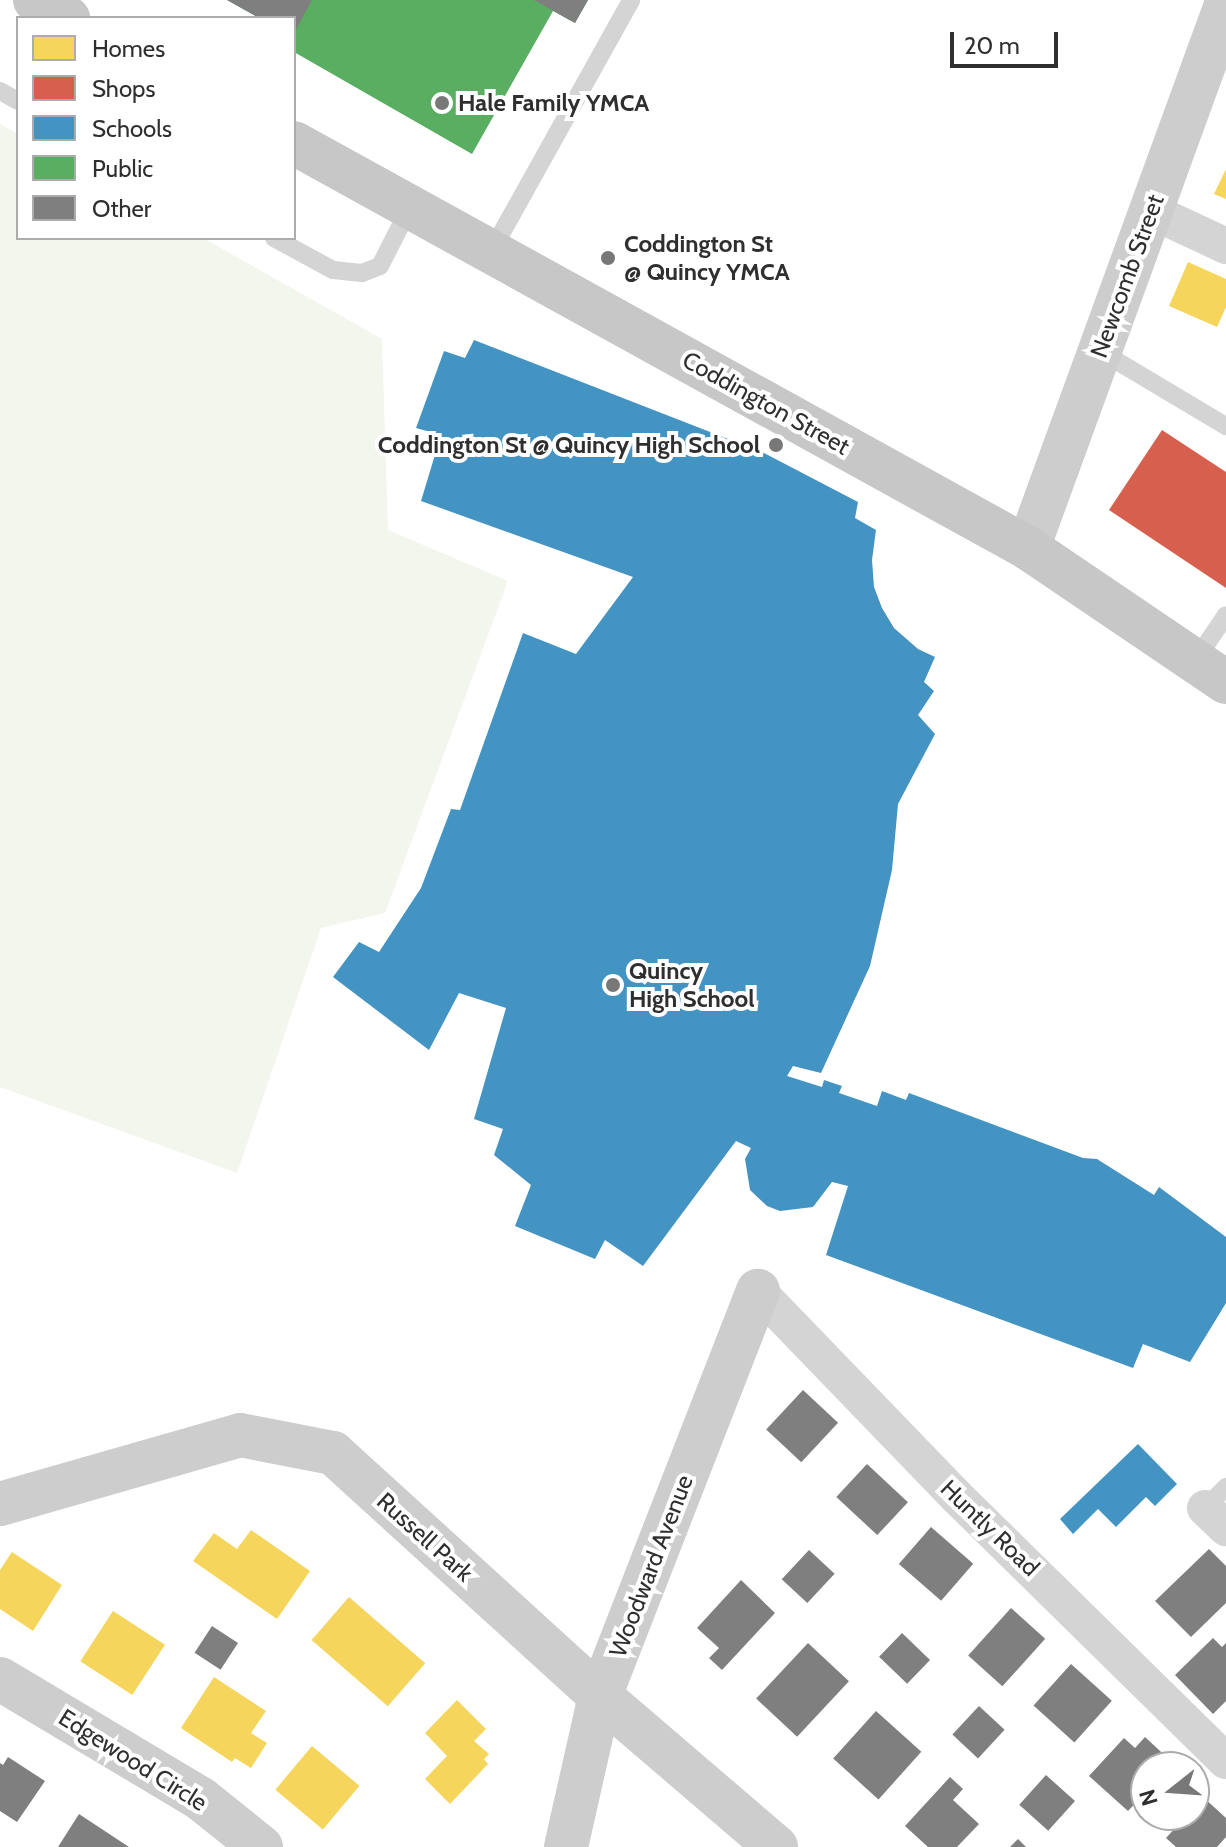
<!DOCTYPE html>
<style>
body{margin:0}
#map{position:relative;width:1226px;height:1847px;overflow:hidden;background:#fff;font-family:Cabin,sans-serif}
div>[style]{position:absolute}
.green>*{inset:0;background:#f2f6ec}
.homes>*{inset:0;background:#f6d55c;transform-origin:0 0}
.shops>*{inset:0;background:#d6604d}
.schools>*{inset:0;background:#4393c3}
.public>*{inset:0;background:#5aae61}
.building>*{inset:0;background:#7f7f7f;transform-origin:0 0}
.lane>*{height:18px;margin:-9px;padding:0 9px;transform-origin:9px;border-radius:9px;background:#d4d4d4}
.street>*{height:36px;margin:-18px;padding:0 18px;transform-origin:18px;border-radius:18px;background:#d4d4d4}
.secondary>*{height:44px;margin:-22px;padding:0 22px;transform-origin:22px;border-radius:22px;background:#cdcdcd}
.primary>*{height:44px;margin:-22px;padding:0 22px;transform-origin:22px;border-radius:22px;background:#c7c7c7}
.dots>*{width:22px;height:22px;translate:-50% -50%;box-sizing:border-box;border:4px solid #fff;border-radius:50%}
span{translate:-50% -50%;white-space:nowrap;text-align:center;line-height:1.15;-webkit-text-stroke:8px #fff;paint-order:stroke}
.poi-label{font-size:24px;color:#2f2f2f;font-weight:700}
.left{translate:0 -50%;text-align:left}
.right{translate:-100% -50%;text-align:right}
.street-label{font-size:24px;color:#2f2f2f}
.legend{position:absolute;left:16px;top:16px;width:280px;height:224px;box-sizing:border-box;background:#fff;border:2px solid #acacac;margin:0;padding:10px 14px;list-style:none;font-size:24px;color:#2f2f2f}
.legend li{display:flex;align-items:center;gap:16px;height:40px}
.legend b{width:40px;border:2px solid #acacac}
.north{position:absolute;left:1130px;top:1751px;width:80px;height:80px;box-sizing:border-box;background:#fff;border:2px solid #acacac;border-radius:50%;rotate:253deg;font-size:22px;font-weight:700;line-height:32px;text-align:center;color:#2f2f2f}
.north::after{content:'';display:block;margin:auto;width:28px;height:36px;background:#787878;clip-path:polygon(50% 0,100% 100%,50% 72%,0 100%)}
.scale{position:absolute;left:950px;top:32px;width:108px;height:36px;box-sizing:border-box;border:4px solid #2f2f2f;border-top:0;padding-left:10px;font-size:24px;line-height:28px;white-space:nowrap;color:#2f2f2f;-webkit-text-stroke:6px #fff;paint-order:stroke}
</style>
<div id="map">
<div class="green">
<i style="clip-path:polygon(0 124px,18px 134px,18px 238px,203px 238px,382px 339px,388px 530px,508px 581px,385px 913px,321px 928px,237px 1173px,0 1087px)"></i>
</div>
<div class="homes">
<i style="clip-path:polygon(1226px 169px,1226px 199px,1214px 194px)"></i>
<i style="clip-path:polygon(1188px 262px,1226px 279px,1226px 307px,1217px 327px,1169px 306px)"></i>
<i style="clip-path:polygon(251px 1530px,310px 1571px,277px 1619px,193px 1561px,214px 1533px,237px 1549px)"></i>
<i style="clip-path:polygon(12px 1552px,62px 1585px,33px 1631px,0 1609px,0 1570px)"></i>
<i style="left:349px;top:1597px;width:101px;height:57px;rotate:41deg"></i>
<i style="left:113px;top:1611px;width:62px;height:60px;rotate:33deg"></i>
<i style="clip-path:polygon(214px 1677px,266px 1711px,251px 1733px,267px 1743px,251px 1768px,235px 1758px,232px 1762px,181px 1728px)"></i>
<i style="clip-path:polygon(457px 1700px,486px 1729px,474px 1741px,489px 1754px,484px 1759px,488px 1764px,450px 1804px,425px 1779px,447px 1756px,425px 1733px)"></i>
<i style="left:312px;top:1746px;width:62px;height:57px;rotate:40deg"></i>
</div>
<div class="shops">
<i style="clip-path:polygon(1162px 430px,1226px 472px,1226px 588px,1109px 510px)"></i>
</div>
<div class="schools">
<i style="clip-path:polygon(474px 340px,764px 453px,858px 502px,855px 518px,876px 530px,872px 560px,874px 587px,882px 608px,894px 628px,918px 649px,935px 657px,924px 682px,934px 691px,918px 715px,935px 734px,898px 804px,892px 870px,870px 966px,821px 1073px,793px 1066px,787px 1076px,822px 1087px,824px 1080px,842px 1086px,839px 1093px,877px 1106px,882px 1091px,906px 1100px,909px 1093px,1083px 1158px,1097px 1159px,1154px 1195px,1159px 1187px,1226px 1237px,1226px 1303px,1190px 1362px,1143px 1344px,1133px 1368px,826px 1255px,848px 1186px,832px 1182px,813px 1207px,780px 1211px,767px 1206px,750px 1190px,745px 1159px,751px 1148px,736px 1141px,643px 1266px,605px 1240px,595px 1259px,515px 1226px,531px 1185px,494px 1155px,503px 1129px,474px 1119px,506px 1008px,459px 993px,429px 1050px,333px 977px,359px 942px,379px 952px,421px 888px,451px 809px,460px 810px,523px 633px,576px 654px,633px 577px,421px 501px,441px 435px,416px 428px,444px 351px,465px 358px)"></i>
<i style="clip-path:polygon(1138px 1444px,1177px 1484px,1155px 1506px,1146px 1497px,1116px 1527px,1098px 1509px,1073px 1534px,1060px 1519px)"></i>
</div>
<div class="public">
<i style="clip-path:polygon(227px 0,588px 0,575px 23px,553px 11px,472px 154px,294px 52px,294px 18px,259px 18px)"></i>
</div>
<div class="building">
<i style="clip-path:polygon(227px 0,312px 0,294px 33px,294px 18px,259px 18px)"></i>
<i style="clip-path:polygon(534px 0,588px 0,575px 23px)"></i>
<i style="left:803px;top:1390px;width:48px;height:54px;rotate:43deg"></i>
<i style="left:867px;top:1464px;width:56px;height:45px;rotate:43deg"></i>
<i style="left:931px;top:1527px;width:56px;height:49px;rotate:41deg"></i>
<i style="clip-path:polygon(1209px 1549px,1226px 1566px,1226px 1603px,1191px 1637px,1155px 1601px)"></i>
<i style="left:809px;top:1550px;width:35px;height:40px;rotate:43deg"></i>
<i style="clip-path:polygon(741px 1580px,775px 1613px,722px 1670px,709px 1658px,719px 1648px,697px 1628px)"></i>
<i style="left:1011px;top:1608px;width:46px;height:64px;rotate:42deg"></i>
<i style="left:212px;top:1626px;width:31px;height:32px;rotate:33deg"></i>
<i style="left:902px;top:1633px;width:39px;height:33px;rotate:44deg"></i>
<i style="clip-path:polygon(1213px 1638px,1222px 1647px,1226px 1643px,1226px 1701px,1213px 1714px,1175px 1675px)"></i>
<i style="left:808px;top:1643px;width:56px;height:76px;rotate:43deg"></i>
<i style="left:1071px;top:1664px;width:55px;height:56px;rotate:42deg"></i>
<i style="left:979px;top:1706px;width:35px;height:39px;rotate:43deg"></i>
<i style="left:876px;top:1711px;width:61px;height:64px;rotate:42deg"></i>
<i style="clip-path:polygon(1145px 1737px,1173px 1763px,1169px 1767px,1146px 1767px,1146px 1792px,1128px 1811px,1089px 1776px,1124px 1738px,1135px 1748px)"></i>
<i style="clip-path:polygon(8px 1757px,45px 1781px,17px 1822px,0 1811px,0 1763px,3px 1765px)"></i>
<i style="left:1046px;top:1775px;width:39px;height:40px;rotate:42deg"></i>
<i style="clip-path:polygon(950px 1777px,963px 1789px,953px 1800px,979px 1824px,957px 1847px,928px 1847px,905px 1826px)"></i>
<i style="clip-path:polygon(1203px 1797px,1226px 1818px,1226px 1837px,1217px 1847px,1176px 1847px,1166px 1838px,1187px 1815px,1194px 1815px,1194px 1807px)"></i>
<i style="clip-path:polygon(79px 1814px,129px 1847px,58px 1847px)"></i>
<i style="clip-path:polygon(1018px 1839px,1026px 1847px,1010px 1847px)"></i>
</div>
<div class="lane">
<i style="left:0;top:91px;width:21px;rotate:29deg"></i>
<i style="left:274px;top:238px;width:67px;rotate:28.5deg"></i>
<i style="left:333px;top:270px;width:29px;rotate:6deg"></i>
<i style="left:362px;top:273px;width:19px;rotate:-21deg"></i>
<i style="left:380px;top:266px;width:66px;rotate:-63deg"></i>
<i style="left:491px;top:252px;width:288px;rotate:-60.9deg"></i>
<i style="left:1100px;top:351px;width:147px;rotate:30.8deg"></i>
<i style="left:1195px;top:661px;width:55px;rotate:-56deg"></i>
<i style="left:1205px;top:1508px;width:30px;rotate:-45deg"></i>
</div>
<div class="street">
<i style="left:1151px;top:211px;width:83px;rotate:25deg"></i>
<i style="left:758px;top:1291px;width:285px;rotate:46deg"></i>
<i style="left:956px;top:1496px;width:378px;rotate:44.5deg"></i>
<i style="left:1205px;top:1508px;width:29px;rotate:44deg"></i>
</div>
<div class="secondary">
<i style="left:1028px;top:548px;width:578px;rotate:-69.97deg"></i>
<i style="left:0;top:1504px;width:250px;rotate:-16deg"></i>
<i style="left:240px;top:1435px;width:95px;rotate:11deg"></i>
<i style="left:333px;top:1453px;width:361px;rotate:42.3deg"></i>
<i style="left:600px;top:1696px;width:232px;rotate:40.6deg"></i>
<i style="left:0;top:1679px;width:234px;rotate:30.8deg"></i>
<i style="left:201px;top:1799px;width:77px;rotate:38.7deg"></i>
<i style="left:566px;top:1847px;width:155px;rotate:-77.3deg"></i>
<i style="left:600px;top:1696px;width:435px;rotate:-68.7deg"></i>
</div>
<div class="primary">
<i style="left:35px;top:0;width:38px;rotate:29deg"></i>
<i style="left:294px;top:143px;width:838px;rotate:28.89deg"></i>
<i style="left:1028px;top:548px;width:239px;rotate:34.1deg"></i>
</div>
<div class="dots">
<i style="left:442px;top:103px;background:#787878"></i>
<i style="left:608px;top:258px;background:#787878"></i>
<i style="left:776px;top:445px;background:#787878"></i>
<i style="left:613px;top:985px;background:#787878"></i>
</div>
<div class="poi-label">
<span class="left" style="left:458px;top:103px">Hale Family YMCA</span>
<span class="left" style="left:624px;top:258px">Coddington St<br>@ Quincy YMCA</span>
<span class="right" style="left:760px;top:445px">Coddington St @ Quincy High School</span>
<span class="left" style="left:629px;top:985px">Quincy<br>High School</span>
</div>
<div class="street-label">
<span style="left:1127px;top:276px;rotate:-70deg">Newcomb Street</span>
<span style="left:766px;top:403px;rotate:29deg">Coddington Street</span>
<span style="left:990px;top:1528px;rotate:44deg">Huntly Road</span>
<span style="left:425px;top:1537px;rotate:42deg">Russell Park</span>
<span style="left:651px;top:1566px;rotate:-69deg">Woodward Avenue</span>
<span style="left:133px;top:1760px;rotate:32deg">Edgewood Circle</span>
</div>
<ul class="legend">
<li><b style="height:22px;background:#f6d55c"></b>Homes</li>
<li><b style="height:22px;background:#d6604d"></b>Shops</li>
<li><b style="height:22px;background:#4393c3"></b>Schools</li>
<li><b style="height:22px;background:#5aae61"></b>Public</li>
<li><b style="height:22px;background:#7f7f7f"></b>Other</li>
</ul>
<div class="north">N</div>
<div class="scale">20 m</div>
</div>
